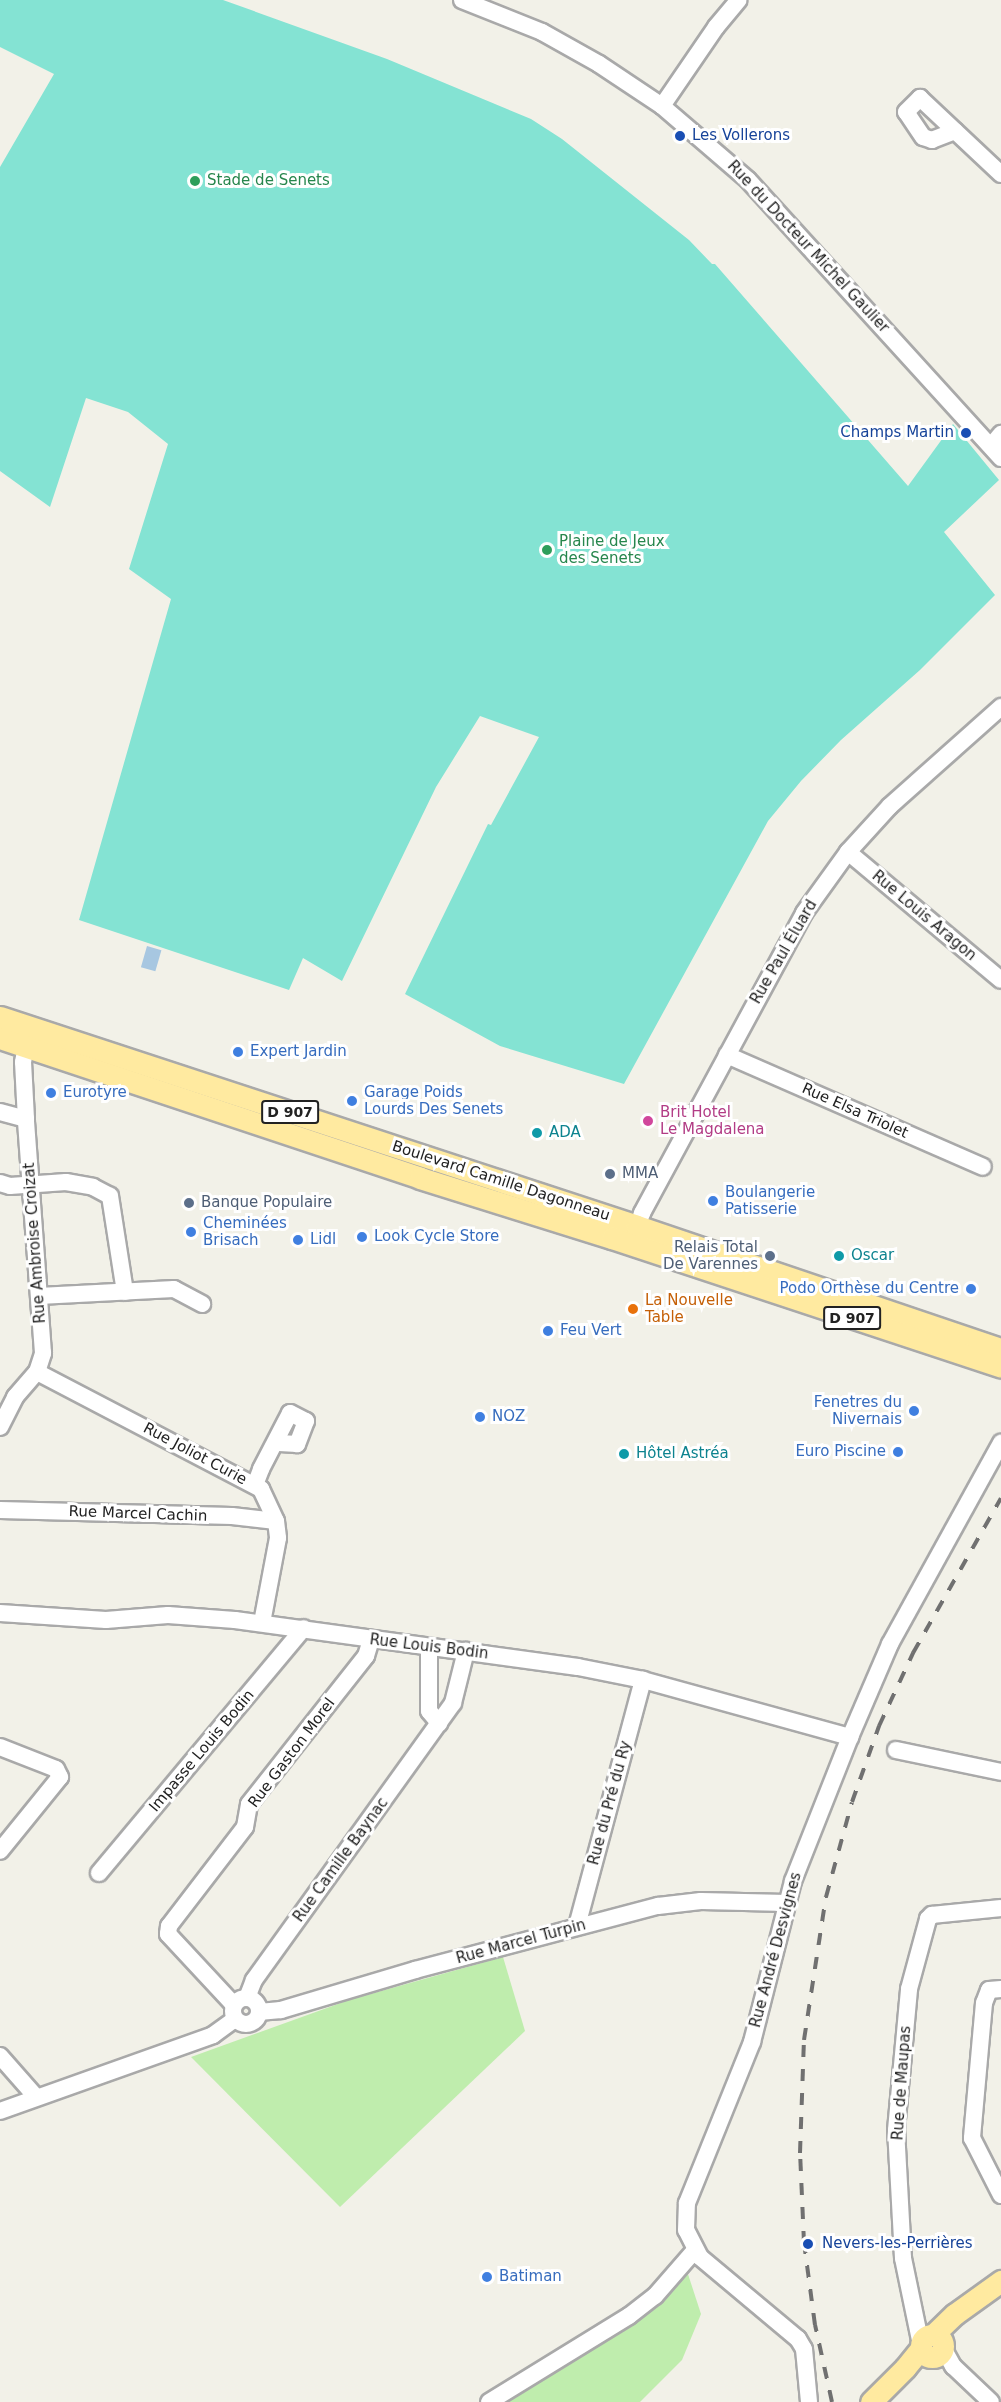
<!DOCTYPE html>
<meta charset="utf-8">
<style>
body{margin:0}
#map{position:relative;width:1001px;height:2402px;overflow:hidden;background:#f2f1e8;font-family:"DejaVu Sans",sans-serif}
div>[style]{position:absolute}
.grass>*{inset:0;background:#bfedad}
.pitch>*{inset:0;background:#84e3d3}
.water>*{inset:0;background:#a7c7e1;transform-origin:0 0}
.roads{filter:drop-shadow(2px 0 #a9a9a9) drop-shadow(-2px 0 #a9a9a9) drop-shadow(0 2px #a9a9a9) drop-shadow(0 -2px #a9a9a9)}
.minor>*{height:16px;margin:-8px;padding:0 8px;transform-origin:8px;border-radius:8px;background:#fff}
.minor>.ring{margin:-8px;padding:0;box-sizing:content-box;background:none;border:16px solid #fff;border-radius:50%}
.major>*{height:21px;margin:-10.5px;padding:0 10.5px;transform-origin:10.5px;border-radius:10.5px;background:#ffeaa0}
.major>.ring{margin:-10.5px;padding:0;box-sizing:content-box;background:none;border:21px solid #ffeaa0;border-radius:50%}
.rail>*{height:4px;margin-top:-2px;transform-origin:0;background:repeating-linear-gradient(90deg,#707070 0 12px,transparent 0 24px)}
.dots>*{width:16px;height:16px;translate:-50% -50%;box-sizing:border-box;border:3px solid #fff;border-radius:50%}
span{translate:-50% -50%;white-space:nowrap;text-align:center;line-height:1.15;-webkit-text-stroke:6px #fff;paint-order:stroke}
.shield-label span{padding:2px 4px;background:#fff;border:2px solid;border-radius:4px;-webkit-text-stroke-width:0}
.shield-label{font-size:14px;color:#222;font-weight:700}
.transit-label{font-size:15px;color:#164399}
.left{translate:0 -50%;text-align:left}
.right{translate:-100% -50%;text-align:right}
.leisure-label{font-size:15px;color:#27864d}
.street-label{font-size:15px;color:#222}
.shop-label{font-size:15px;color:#366cbe}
.hotel-label{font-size:15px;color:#b23c85}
.culture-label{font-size:15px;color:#0d838f}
.service-label{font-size:15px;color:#4e5e75}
.food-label{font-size:15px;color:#c56008}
</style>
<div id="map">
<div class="grass">
<i style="clip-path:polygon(503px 1957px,525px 2031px,340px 2207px,191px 2057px,349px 2000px)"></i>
<i style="clip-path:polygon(686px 2268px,701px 2314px,682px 2360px,640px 2402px,500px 2402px)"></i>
</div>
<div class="pitch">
<i style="clip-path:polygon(0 0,223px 0,387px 59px,531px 119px,562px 139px,689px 240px,712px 264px,715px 264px,908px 486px,953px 424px,999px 480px,944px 532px,995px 595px,920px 670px,841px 740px,801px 781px,768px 821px,624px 1084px,500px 1046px,405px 994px,488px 824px,491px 825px,539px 737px,480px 716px,436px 787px,342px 981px,303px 958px,289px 990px,79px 920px,171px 599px,129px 569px,168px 444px,128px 412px,86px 398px,50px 507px,0 471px,0 167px,54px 74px,0 47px)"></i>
</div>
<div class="water">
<i style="left:147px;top:946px;width:15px;height:22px;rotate:16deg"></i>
</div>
<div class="roads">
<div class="minor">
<i style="left:462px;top:0;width:86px;rotate:21.8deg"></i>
<i style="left:542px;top:32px;width:65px;rotate:29.3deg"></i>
<i style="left:599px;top:64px;width:76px;rotate:33.7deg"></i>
<i style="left:662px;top:106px;width:113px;rotate:40.7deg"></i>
<i style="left:748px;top:180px;width:376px;rotate:47.7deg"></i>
<i style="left:662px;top:106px;width:96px;rotate:-55.6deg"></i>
<i style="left:716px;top:27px;width:35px;rotate:-50deg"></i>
<i style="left:955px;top:131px;width:25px;rotate:159deg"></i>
<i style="left:932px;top:140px;width:9px;rotate:-162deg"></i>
<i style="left:923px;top:137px;width:30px;rotate:-124deg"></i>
<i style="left:906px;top:112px;width:20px;rotate:-45deg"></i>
<i style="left:920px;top:98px;width:111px;rotate:43.2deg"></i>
<i style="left:991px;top:446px;width:16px;rotate:-50deg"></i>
<i style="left:848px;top:852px;width:199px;rotate:39.9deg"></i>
<i style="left:727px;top:1055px;width:279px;rotate:23.6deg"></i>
<i style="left:0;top:1112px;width:27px;rotate:15deg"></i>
<i style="left:0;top:1183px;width:10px;rotate:17deg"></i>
<i style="left:10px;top:1186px;width:56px;rotate:-4.1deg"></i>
<i style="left:66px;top:1182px;width:27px;rotate:10deg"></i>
<i style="left:93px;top:1187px;width:19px;rotate:28deg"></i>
<i style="left:110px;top:1196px;width:97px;rotate:81.1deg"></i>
<i style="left:633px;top:1237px;width:26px;rotate:-69deg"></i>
<i style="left:642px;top:1213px;width:341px;rotate:-61.6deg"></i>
<i style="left:804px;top:913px;width:75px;rotate:-54.2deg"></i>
<i style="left:848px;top:852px;width:62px;rotate:-47.6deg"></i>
<i style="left:890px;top:806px;width:149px;rotate:-41.7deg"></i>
<i style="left:39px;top:1296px;width:135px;rotate:-3deg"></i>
<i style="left:174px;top:1289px;width:32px;rotate:28deg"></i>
<i style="left:37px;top:1372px;width:253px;rotate:27.6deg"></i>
<i style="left:261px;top:1489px;width:35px;rotate:65deg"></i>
<i style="left:276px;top:1521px;width:17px;rotate:83deg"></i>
<i style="left:278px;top:1538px;width:86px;rotate:100.7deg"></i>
<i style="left:0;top:1427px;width:34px;rotate:-63deg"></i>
<i style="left:15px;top:1397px;width:33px;rotate:-49deg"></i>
<i style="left:37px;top:1372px;width:20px;rotate:-72deg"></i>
<i style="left:43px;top:1353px;width:235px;rotate:-94.2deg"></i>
<i style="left:26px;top:1119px;width:57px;rotate:-93deg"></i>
<i style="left:23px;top:1062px;width:16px;rotate:-79deg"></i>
<i style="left:255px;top:1485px;width:17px;rotate:-69deg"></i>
<i style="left:261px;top:1469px;width:63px;rotate:-62.6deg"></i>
<i style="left:290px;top:1413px;width:18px;rotate:27deg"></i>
<i style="left:306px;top:1421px;width:25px;rotate:111deg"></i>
<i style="left:297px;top:1444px;width:22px;rotate:-177deg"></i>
<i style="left:0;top:1510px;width:232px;rotate:1.5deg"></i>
<i style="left:232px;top:1516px;width:44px;rotate:6.5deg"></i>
<i style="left:0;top:1613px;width:106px;rotate:3.8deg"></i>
<i style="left:106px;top:1620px;width:62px;rotate:-4.6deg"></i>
<i style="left:168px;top:1615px;width:67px;rotate:4.3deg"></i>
<i style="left:235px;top:1620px;width:346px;rotate:7.8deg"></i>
<i style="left:578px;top:1667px;width:66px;rotate:11.3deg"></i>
<i style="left:643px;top:1680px;width:215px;rotate:15.4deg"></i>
<i style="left:429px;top:1647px;width:64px;rotate:90deg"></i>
<i style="left:429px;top:1711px;width:16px;rotate:50deg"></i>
<i style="left:0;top:1747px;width:60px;rotate:21.4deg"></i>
<i style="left:56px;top:1769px;width:9px;rotate:63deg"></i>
<i style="left:60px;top:1777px;width:95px;rotate:129deg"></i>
<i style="left:896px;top:1750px;width:107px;rotate:11.8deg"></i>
<i style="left:99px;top:1873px;width:319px;rotate:-50.1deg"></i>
<i style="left:577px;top:1926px;width:255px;rotate:-75deg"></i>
<i style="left:1001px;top:1989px;width:12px;rotate:175deg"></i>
<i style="left:989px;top:1990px;width:14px;rotate:111deg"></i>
<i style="left:984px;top:2003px;width:136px;rotate:95.1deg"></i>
<i style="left:972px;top:2138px;width:64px;rotate:63deg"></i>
<i class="ring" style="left:233px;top:1998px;width:10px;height:10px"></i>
<i style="left:247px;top:1998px;width:19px;rotate:-69deg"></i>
<i style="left:254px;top:1980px;width:341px;rotate:-54.3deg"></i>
<i style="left:453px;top:1703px;width:54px;rotate:-76deg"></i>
<i style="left:234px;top:2005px;width:97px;rotate:-132.9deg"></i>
<i style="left:168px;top:1934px;width:8px;rotate:-83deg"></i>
<i style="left:169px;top:1926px;width:125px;rotate:-52.5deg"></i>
<i style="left:245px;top:1827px;width:23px;rotate:-80deg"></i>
<i style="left:249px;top:1804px;width:189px;rotate:-51.7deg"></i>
<i style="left:366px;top:1656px;width:17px;rotate:-73deg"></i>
<i style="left:259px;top:2012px;width:22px;rotate:-5deg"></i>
<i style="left:281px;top:2010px;width:140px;rotate:-16.6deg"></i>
<i style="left:415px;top:1970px;width:251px;rotate:-14.8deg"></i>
<i style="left:658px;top:1906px;width:43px;rotate:-6.6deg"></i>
<i style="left:701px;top:1901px;width:86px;rotate:1.3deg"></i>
<i style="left:0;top:2056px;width:55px;rotate:48.7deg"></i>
<i style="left:0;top:2111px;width:226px;rotate:-19.6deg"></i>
<i style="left:213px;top:2035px;width:27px;rotate:-36deg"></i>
<i style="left:921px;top:2345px;width:89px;rotate:-101.7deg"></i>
<i style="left:903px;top:2258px;width:128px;rotate:-93.1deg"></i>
<i style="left:896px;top:2130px;width:142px;rotate:-84.7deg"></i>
<i style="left:909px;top:1989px;width:73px;rotate:-74.8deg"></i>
<i style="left:928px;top:1919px;width:6px;rotate:-45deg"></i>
<i style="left:932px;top:1915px;width:69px;rotate:-5.8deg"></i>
<i style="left:943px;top:2348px;width:21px;rotate:61deg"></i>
<i style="left:953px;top:2366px;width:52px;rotate:43.5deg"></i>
<i style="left:489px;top:2402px;width:164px;rotate:-31.6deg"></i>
<i style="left:629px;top:2316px;width:33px;rotate:-38deg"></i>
<i style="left:655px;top:2296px;width:61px;rotate:-49deg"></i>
<i style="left:809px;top:2402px;width:53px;rotate:-95.4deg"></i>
<i style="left:804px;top:2349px;width:12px;rotate:-121deg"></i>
<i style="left:798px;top:2339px;width:128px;rotate:-140.1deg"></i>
<i style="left:700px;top:2257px;width:30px;rotate:-117deg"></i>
<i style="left:686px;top:2230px;width:27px;rotate:-88deg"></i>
<i style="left:687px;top:2203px;width:174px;rotate:-68deg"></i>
<i style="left:752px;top:2042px;width:166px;rotate:-75.7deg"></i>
<i style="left:793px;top:1881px;width:155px;rotate:-68.4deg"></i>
<i style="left:850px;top:1737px;width:101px;rotate:-66.7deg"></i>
<i style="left:890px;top:1644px;width:230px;rotate:-61.1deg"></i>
</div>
<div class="major">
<i style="left:0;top:1017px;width:670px;rotate:18.16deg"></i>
<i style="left:637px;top:1226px;width:384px;rotate:18.7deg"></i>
<i style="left:0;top:1038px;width:443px;rotate:18.4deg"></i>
<i style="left:420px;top:1178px;width:201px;rotate:17.4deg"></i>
<i style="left:612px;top:1238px;width:410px;rotate:18.3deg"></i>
<i style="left:933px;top:2335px;width:30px;rotate:-44deg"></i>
<i style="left:955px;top:2314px;width:57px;rotate:-35.7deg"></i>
<i class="ring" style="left:921px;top:2335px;width:1px;height:1px"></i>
<i style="left:871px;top:2402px;width:48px;rotate:-45deg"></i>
<i style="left:905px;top:2368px;width:26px;rotate:-51deg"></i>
</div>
</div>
<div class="rail">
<i style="left:832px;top:2402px;width:79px;rotate:-102.4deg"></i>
<i style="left:815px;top:2325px;width:83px;rotate:-97.6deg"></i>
<i style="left:804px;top:2243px;width:90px;rotate:-92.5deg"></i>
<i style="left:800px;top:2153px;width:113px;rotate:-88deg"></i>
<i style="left:804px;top:2040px;width:145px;rotate:-81.3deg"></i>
<i style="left:826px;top:1897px;width:98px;rotate:-74.7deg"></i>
<i style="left:852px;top:1802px;width:81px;rotate:-70.4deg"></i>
<i style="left:879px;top:1726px;width:81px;rotate:-65deg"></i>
<i style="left:913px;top:1653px;width:178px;rotate:-60.4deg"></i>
</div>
<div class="dots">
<i style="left:680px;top:136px;background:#1a4fb4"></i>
<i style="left:195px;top:181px;background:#2e9e5b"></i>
<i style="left:966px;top:433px;background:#1a4fb4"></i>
<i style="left:547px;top:550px;background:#2e9e5b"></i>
<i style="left:238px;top:1052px;background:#3f7fe0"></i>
<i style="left:51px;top:1093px;background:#3f7fe0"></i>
<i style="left:352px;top:1101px;background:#3f7fe0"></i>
<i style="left:648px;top:1121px;background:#d1479c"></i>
<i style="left:537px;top:1133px;background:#0f9aa8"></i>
<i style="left:610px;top:1174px;background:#5c6f8a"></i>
<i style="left:713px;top:1201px;background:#3f7fe0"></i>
<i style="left:189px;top:1203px;background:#5c6f8a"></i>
<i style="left:191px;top:1232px;background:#3f7fe0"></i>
<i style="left:362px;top:1237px;background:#3f7fe0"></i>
<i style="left:298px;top:1240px;background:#3f7fe0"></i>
<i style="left:770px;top:1256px;background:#5c6f8a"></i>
<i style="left:839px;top:1256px;background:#0f9aa8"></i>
<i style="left:971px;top:1289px;background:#3f7fe0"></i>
<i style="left:633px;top:1309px;background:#e8710a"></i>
<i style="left:548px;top:1331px;background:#3f7fe0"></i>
<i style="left:914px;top:1411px;background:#3f7fe0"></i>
<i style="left:480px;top:1417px;background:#3f7fe0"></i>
<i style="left:898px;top:1452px;background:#3f7fe0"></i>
<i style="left:624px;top:1454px;background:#0f9aa8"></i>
<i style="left:808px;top:2244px;background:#1a4fb4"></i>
<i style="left:487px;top:2277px;background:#3f7fe0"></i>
</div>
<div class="shield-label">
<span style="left:290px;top:1112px">D 907</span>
<span style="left:852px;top:1318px">D 907</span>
</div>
<div class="transit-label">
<span class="left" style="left:692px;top:136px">Les Vollerons</span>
<span class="right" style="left:954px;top:433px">Champs Martin</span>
<span class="left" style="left:822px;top:2244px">Nevers-les-Perrières</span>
</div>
<div class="leisure-label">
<span class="left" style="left:207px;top:181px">Stade de Senets</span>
<span class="left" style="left:559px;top:550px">Plaine de Jeux<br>des Senets</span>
</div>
<div class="street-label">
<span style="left:808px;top:247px;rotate:47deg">Rue du Docteur Michel Gaulier</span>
<span style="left:924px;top:916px;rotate:40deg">Rue Louis Aragon</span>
<span style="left:784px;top:952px;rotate:-60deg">Rue Paul Éluard</span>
<span style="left:855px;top:1111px;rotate:24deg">Rue Elsa Triolet</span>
<span style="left:501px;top:1181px;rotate:18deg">Boulevard Camille Dagonneau</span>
<span style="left:35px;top:1243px;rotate:-94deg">Rue Ambroise Croizat</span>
<span style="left:195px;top:1454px;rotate:28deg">Rue Joliot Curie</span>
<span style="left:138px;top:1514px;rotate:2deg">Rue Marcel Cachin</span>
<span style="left:429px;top:1647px;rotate:7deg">Rue Louis Bodin</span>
<span style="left:202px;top:1751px;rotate:-50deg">Impasse Louis Bodin</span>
<span style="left:292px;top:1753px;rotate:-53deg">Rue Gaston Morel</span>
<span style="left:610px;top:1803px;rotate:-75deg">Rue du Pré du Ry</span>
<span style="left:341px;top:1860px;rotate:-54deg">Rue Camille Baynac</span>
<span style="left:521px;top:1942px;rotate:-15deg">Rue Marcel Turpin</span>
<span style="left:776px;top:1950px;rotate:-75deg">Rue André Desvignes</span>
<span style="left:902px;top:2083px;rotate:-86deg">Rue de Maupas</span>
</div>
<div class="shop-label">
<span class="left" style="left:250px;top:1052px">Expert Jardin</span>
<span class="left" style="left:364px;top:1101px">Garage Poids<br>Lourds Des Senets</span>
<span class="left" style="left:63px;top:1093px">Eurotyre</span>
<span class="left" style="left:725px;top:1201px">Boulangerie<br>Patisserie</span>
<span class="left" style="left:203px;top:1232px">Cheminées<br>Brisach</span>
<span class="left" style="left:374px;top:1237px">Look Cycle Store</span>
<span class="left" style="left:310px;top:1240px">Lidl</span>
<span class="right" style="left:959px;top:1289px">Podo Orthèse du Centre</span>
<span class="left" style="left:560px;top:1331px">Feu Vert</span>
<span class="right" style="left:902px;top:1411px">Fenetres du<br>Nivernais</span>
<span class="left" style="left:492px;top:1417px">NOZ</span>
<span class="right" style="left:886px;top:1452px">Euro Piscine</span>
<span class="left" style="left:499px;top:2277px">Batiman</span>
</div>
<div class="hotel-label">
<span class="left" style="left:660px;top:1121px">Brit Hotel<br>Le Magdalena</span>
</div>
<div class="culture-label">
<span class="left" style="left:549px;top:1133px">ADA</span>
<span class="left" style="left:851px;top:1256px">Oscar</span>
<span class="left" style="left:636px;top:1454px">Hôtel Astréa</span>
</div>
<div class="service-label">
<span class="left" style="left:622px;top:1174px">MMA</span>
<span class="left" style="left:201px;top:1203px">Banque Populaire</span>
<span class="right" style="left:758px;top:1256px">Relais Total<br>De Varennes</span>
</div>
<div class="food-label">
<span class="left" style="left:645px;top:1309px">La Nouvelle<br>Table</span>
</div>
</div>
